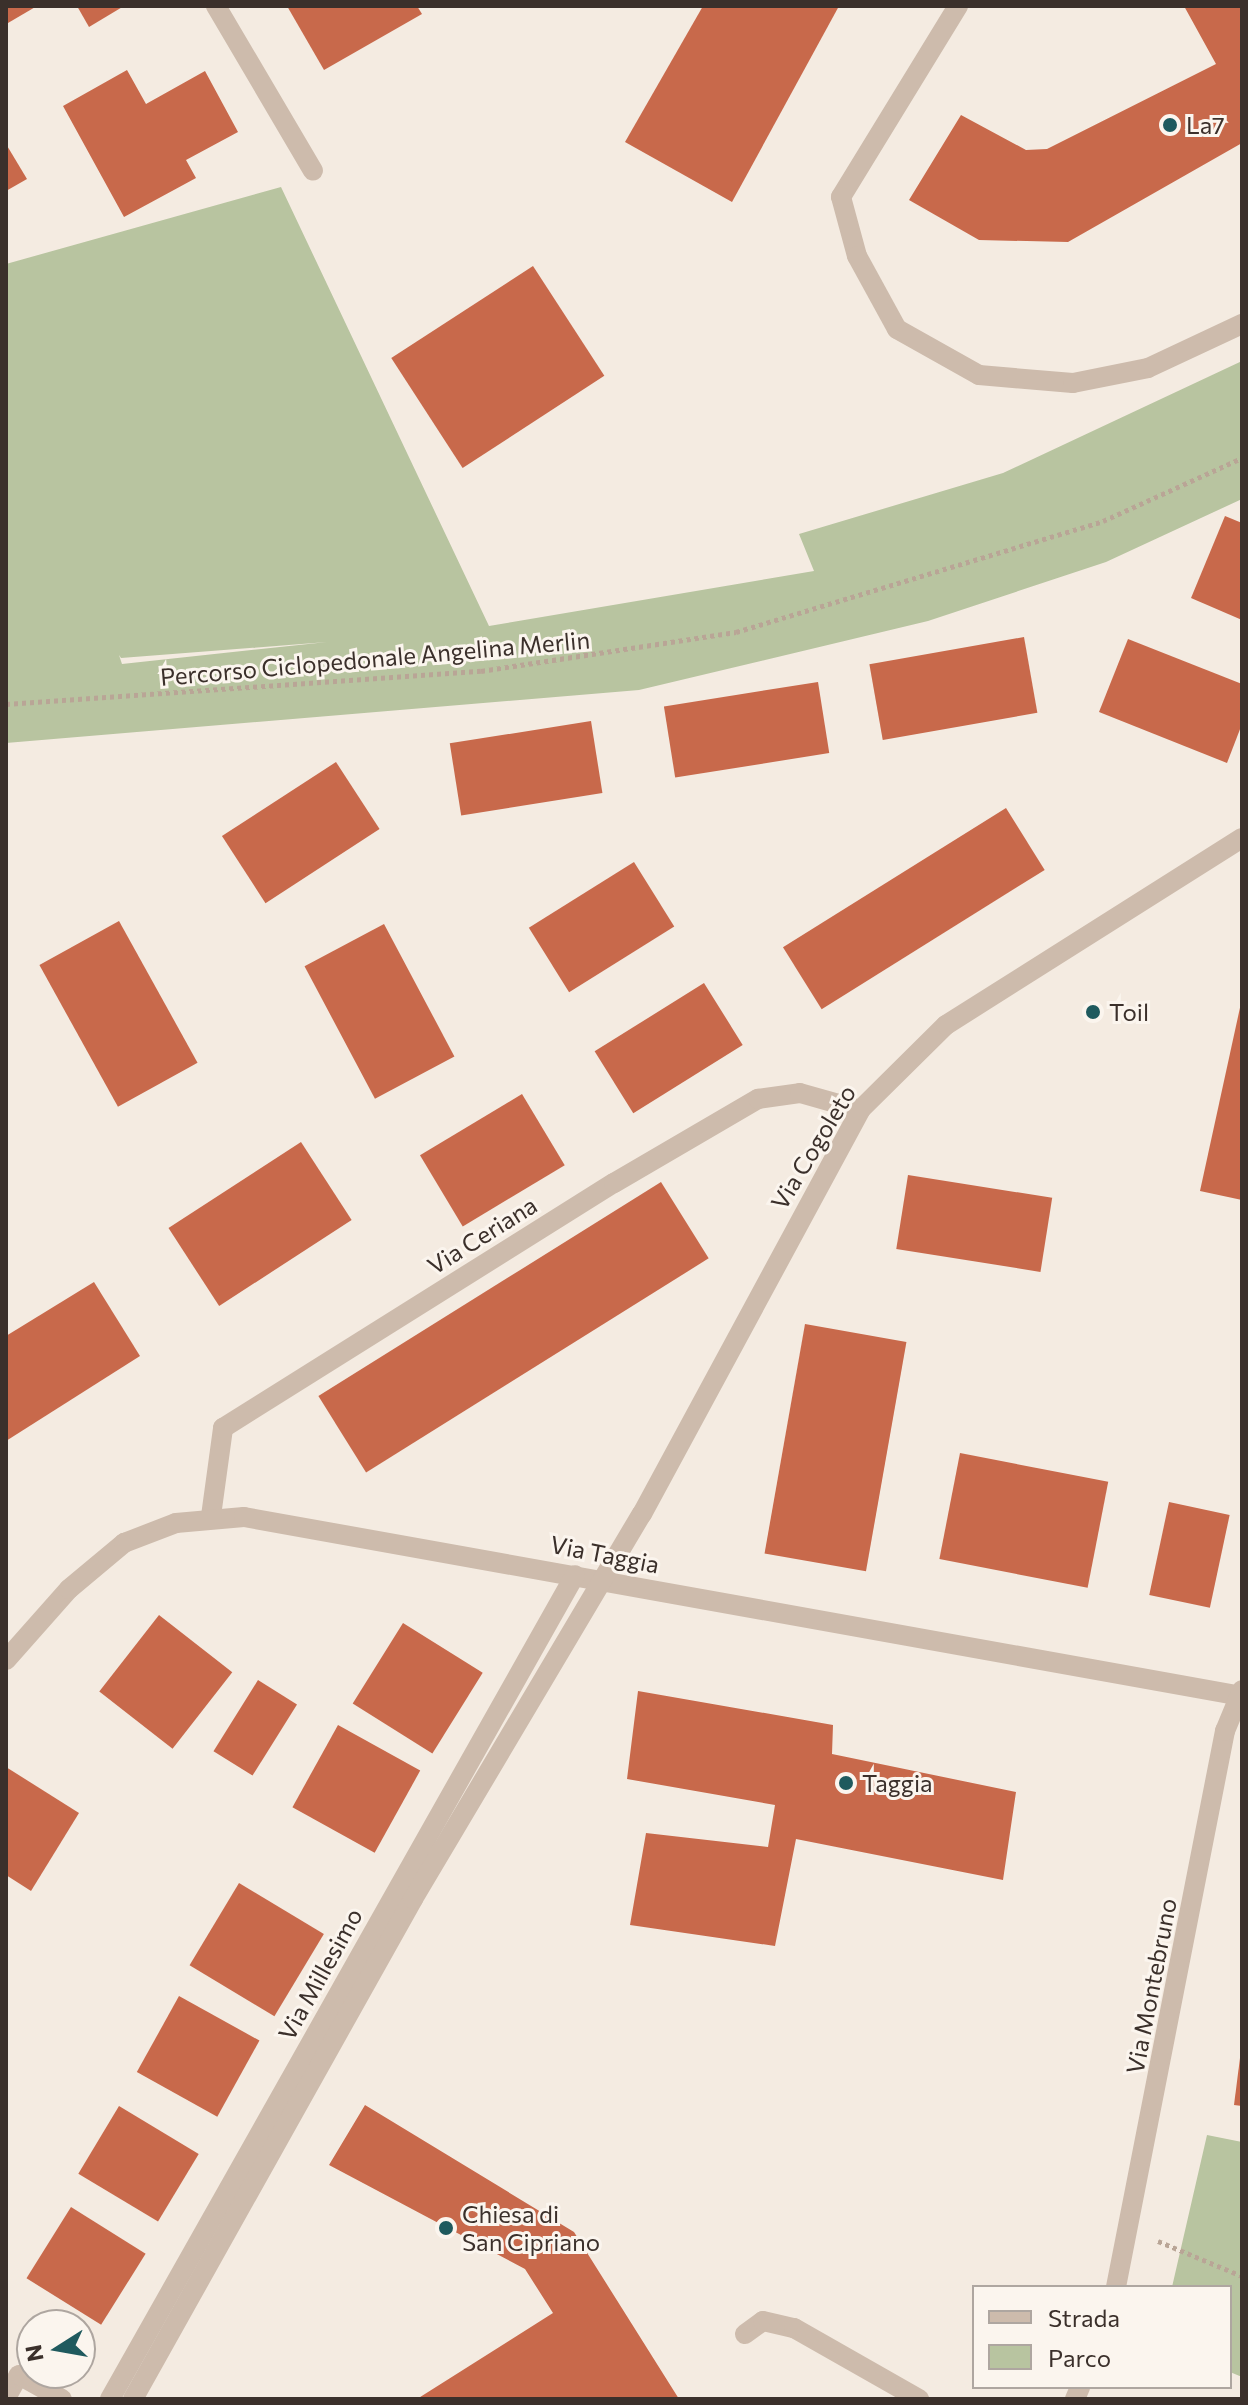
<!DOCTYPE html>
<style>
body{margin:0}
#map{position:relative;width:1248px;height:2405px;overflow:hidden;background:#f4ebe1;font-family:Commissioner,sans-serif}
div>[style]{position:absolute}
.green>*{inset:0;background:#b8c4a0}
.building>*{inset:0;background:#c8694b;transform-origin:0 0}
.path>*{height:5px;margin-top:-2.5px;transform-origin:0;background:repeating-linear-gradient(90deg,#b9a596 0 4px,transparent 0 8px)}
.minor>*{height:20px;margin:-10px;padding:0 10px;transform-origin:10px;border-radius:10px;background:#cdbbac}
.dots>*{width:22px;height:22px;translate:-50% -50%;box-sizing:border-box;border:4px solid #fbf5ee;border-radius:50%}
span{translate:-50% -50%;white-space:nowrap;text-align:center;line-height:1.15;-webkit-text-stroke:6px #fbf5ee;paint-order:stroke}
.poi-label{font-size:24px;color:#3b302b}
.left{translate:0 -50%;text-align:left}
.street-label{font-size:24px;color:#3b302b}
.frame{position:absolute;inset:0;border:8px solid #3b302b;pointer-events:none}
.legend{position:absolute;left:972px;top:2285px;width:260px;height:104px;box-sizing:border-box;background:#fbf5ee;border:2px solid #aea6a0;margin:0;padding:10px 14px;list-style:none;font-size:24px;color:#3b302b}
.legend li{display:flex;align-items:center;gap:16px;height:40px}
.legend b{width:40px;border:2px solid #aea6a0}
.north{position:absolute;left:16px;top:2309px;width:80px;height:80px;box-sizing:border-box;background:#fbf5ee;border:2px solid #aea6a0;border-radius:50%;rotate:259deg;font-size:22px;font-weight:700;line-height:32px;text-align:center;color:#3b302b}
.north::after{content:'';display:block;margin:auto;width:28px;height:36px;background:#1f5a5e;clip-path:polygon(50% 0,100% 100%,50% 72%,0 100%)}
</style>
<div id="map">
<div class="green">
<i style="clip-path:polygon(evenodd,281px 187px,489px 626px,814px 571px,799px 534px,1003px 473px,1242px 361px,1242px 499px,1106px 562px,928px 621px,639px 690px,6px 743px,6px 264px,281px 187px,327px 642px,122px 664px,119px 655px,121px 658px,327px 642px)"></i>
<i style="clip-path:polygon(1207px 2135px,1242px 2142px,1242px 2377px,1230px 2372px,1230px 2287px,1172px 2287px)"></i>
</div>
<div class="building">
<i style="clip-path:polygon(6px 6px,37px 6px,8px 23px)"></i>
<i style="clip-path:polygon(77px 6px,124px 6px,89px 27px)"></i>
<i style="clip-path:polygon(287px 6px,417px 6px,422px 14px,324px 70px)"></i>
<i style="clip-path:polygon(703px 6px,839px 6px,732px 202px,625px 142px)"></i>
<i style="clip-path:polygon(1184px 6px,1242px 6px,1242px 143px,1068px 242px,979px 240px,909px 200px,961px 115px,1026px 150px,1047px 149px,1216px 64px)"></i>
<i style="clip-path:polygon(127px 70px,146px 104px,205px 71px,238px 132px,186px 160px,196px 178px,124px 217px,63px 106px)"></i>
<i style="clip-path:polygon(6px 144px,27px 179px,6px 191px)"></i>
<i style="left:533px;top:266px;width:131px;height:169px;rotate:57deg"></i>
<i style="clip-path:polygon(1225px 516px,1242px 523px,1242px 620px,1191px 598px)"></i>
<i style="left:1024px;top:637px;width:77px;height:157px;rotate:80deg"></i>
<i style="clip-path:polygon(1128px 639px,1242px 684px,1242px 724px,1227px 763px,1099px 712px)"></i>
<i style="left:818px;top:682px;width:72px;height:156px;rotate:81deg"></i>
<i style="left:591px;top:721px;width:73px;height:143px;rotate:81deg"></i>
<i style="left:336px;top:762px;width:80px;height:136px;rotate:57deg"></i>
<i style="left:1006px;top:808px;width:73px;height:263px;rotate:58deg"></i>
<i style="left:634px;top:862px;width:76px;height:124px;rotate:58deg"></i>
<i style="left:119px;top:921px;width:162px;height:91px;rotate:61deg"></i>
<i style="left:384px;top:924px;width:150px;height:90px;rotate:62deg"></i>
<i style="left:704px;top:983px;width:73px;height:129px;rotate:58deg"></i>
<i style="clip-path:polygon(1241px 1003px,1242px 1003px,1242px 1200px,1200px 1191px)"></i>
<i style="left:522px;top:1094px;width:83px;height:119px;rotate:59deg"></i>
<i style="left:301px;top:1142px;width:93px;height:158px;rotate:57deg"></i>
<i style="left:908px;top:1175px;width:146px;height:75px;rotate:9deg"></i>
<i style="left:661px;top:1182px;width:90px;height:404px;rotate:58deg"></i>
<i style="clip-path:polygon(94px 1282px,140px 1356px,6px 1441px,6px 1336px)"></i>
<i style="left:805px;top:1324px;width:103px;height:233px;rotate:10deg"></i>
<i style="left:960px;top:1453px;width:151px;height:108px;rotate:11deg"></i>
<i style="left:1169px;top:1502px;width:62px;height:95px;rotate:12deg"></i>
<i style="left:159px;top:1615px;width:93px;height:97px;rotate:38deg"></i>
<i style="left:403px;top:1623px;width:94px;height:95px;rotate:32deg"></i>
<i style="left:258px;top:1680px;width:46px;height:84px;rotate:32deg"></i>
<i style="clip-path:polygon(638px 1691px,833px 1725px,832px 1754px,1016px 1792px,1003px 1880px,796px 1839px,775px 1946px,630px 1925px,646px 1833px,768px 1847px,775px 1805px,627px 1779px)"></i>
<i style="left:338px;top:1725px;width:94px;height:94px;rotate:29deg"></i>
<i style="clip-path:polygon(6px 1767px,79px 1813px,31px 1891px,6px 1875px)"></i>
<i style="left:239px;top:1883px;width:99px;height:96px;rotate:31deg"></i>
<i style="left:179px;top:1996px;width:92px;height:87px;rotate:29deg"></i>
<i style="clip-path:polygon(1240px 2058px,1242px 2058px,1242px 2106px,1234px 2105px)"></i>
<i style="clip-path:polygon(365px 2105px,574px 2232px,679px 2399px,417px 2399px,553px 2313px,525px 2269px,329px 2165px)"></i>
<i style="left:119px;top:2106px;width:93px;height:79px;rotate:31deg"></i>
<i style="left:71px;top:2207px;width:88px;height:84px;rotate:32deg"></i>
</div>
<div class="path">
<i style="left:6px;top:704px;width:476px;rotate:-4deg"></i>
<i style="left:481px;top:671px;width:258px;rotate:-8.7deg"></i>
<i style="left:736px;top:632px;width:383px;rotate:-16.8deg"></i>
<i style="left:1103px;top:521px;width:153px;rotate:-24.4deg"></i>
<i style="left:1158px;top:2241px;width:91px;rotate:22.6deg"></i>
</div>
<div class="minor">
<i style="left:216px;top:6px;width:191px;rotate:59.5deg"></i>
<i style="left:958px;top:6px;width:224px;rotate:121.5deg"></i>
<i style="left:841px;top:197px;width:61px;rotate:74.8deg"></i>
<i style="left:857px;top:256px;width:83px;rotate:61.3deg"></i>
<i style="left:897px;top:329px;width:94px;rotate:29.3deg"></i>
<i style="left:979px;top:375px;width:94px;rotate:4.9deg"></i>
<i style="left:1073px;top:383px;width:76px;rotate:-11.3deg"></i>
<i style="left:1148px;top:368px;width:104px;rotate:-25.1deg"></i>
<i style="left:211px;top:1516px;width:89px;rotate:-82.2deg"></i>
<i style="left:223px;top:1428px;width:461px;rotate:-32.1deg"></i>
<i style="left:614px;top:1183px;width:167px;rotate:-30.3deg"></i>
<i style="left:758px;top:1099px;width:42px;rotate:-8.1deg"></i>
<i style="left:800px;top:1093px;width:62px;rotate:15.8deg"></i>
<i style="left:6px;top:1660px;width:95px;rotate:-48.4deg"></i>
<i style="left:69px;top:1589px;width:72px;rotate:-39.9deg"></i>
<i style="left:124px;top:1543px;width:56px;rotate:-21deg"></i>
<i style="left:176px;top:1523px;width:68px;rotate:-5deg"></i>
<i style="left:244px;top:1517px;width:1014px;rotate:10.17deg"></i>
<i style="left:1116px;top:2287px;width:567px;rotate:-78.91deg"></i>
<i style="left:1225px;top:1731px;width:44px;rotate:-67.5deg"></i>
<i style="left:745px;top:2334px;width:22px;rotate:-36deg"></i>
<i style="left:763px;top:2321px;width:32px;rotate:13deg"></i>
<i style="left:794px;top:2328px;width:144px;rotate:29.6deg"></i>
<i style="left:6px;top:2398px;width:26px;rotate:-61deg"></i>
<i style="left:19px;top:2375px;width:49px;rotate:29.2deg"></i>
<i style="left:110px;top:2399px;width:946px;rotate:-60.56deg"></i>
<i style="left:133px;top:2399px;width:573px;rotate:-60.75deg"></i>
<i style="left:413px;top:1899px;width:448px;rotate:-59.3deg"></i>
<i style="left:642px;top:1514px;width:459px;rotate:-61.6deg"></i>
<i style="left:860px;top:1110px;width:121px;rotate:-44.7deg"></i>
<i style="left:946px;top:1025px;width:350px;rotate:-32.3deg"></i>
<i style="left:1075px;top:2399px;width:13px;rotate:-67deg"></i>
</div>
<div class="dots">
<i style="left:1170px;top:125px;background:#1f5a5e"></i>
<i style="left:1093px;top:1012px;background:#1f5a5e"></i>
<i style="left:846px;top:1783px;background:#1f5a5e"></i>
<i style="left:446px;top:2228px;background:#1f5a5e"></i>
</div>
<div class="poi-label">
<span class="left" style="left:1186px;top:125px">La7</span>
<span class="left" style="left:1109px;top:1012px">Toil</span>
<span class="left" style="left:862px;top:1783px">Taggia</span>
<span class="left" style="left:462px;top:2228px">Chiesa di<br>San Cipriano</span>
</div>
<div class="street-label">
<span style="left:375px;top:658px;rotate:-5deg">Percorso Ciclopedonale Angelina Merlin</span>
<span style="left:813px;top:1147px;rotate:-59deg">Via Cogoleto</span>
<span style="left:482px;top:1235px;rotate:-32deg">Via Ceriana</span>
<span style="left:605px;top:1554px;rotate:11deg">Via Taggia</span>
<span style="left:320px;top:1974px;rotate:-61deg">Via Millesimo</span>
<span style="left:1151px;top:1986px;rotate:-79deg">Via Montebruno</span>
</div>
<div class="frame"></div>
<ul class="legend">
<li><b style="height:10px;background:#cdbbac"></b>Strada</li>
<li><b style="height:22px;background:#b8c4a0"></b>Parco</li>
</ul>
<div class="north">N</div>
</div>
